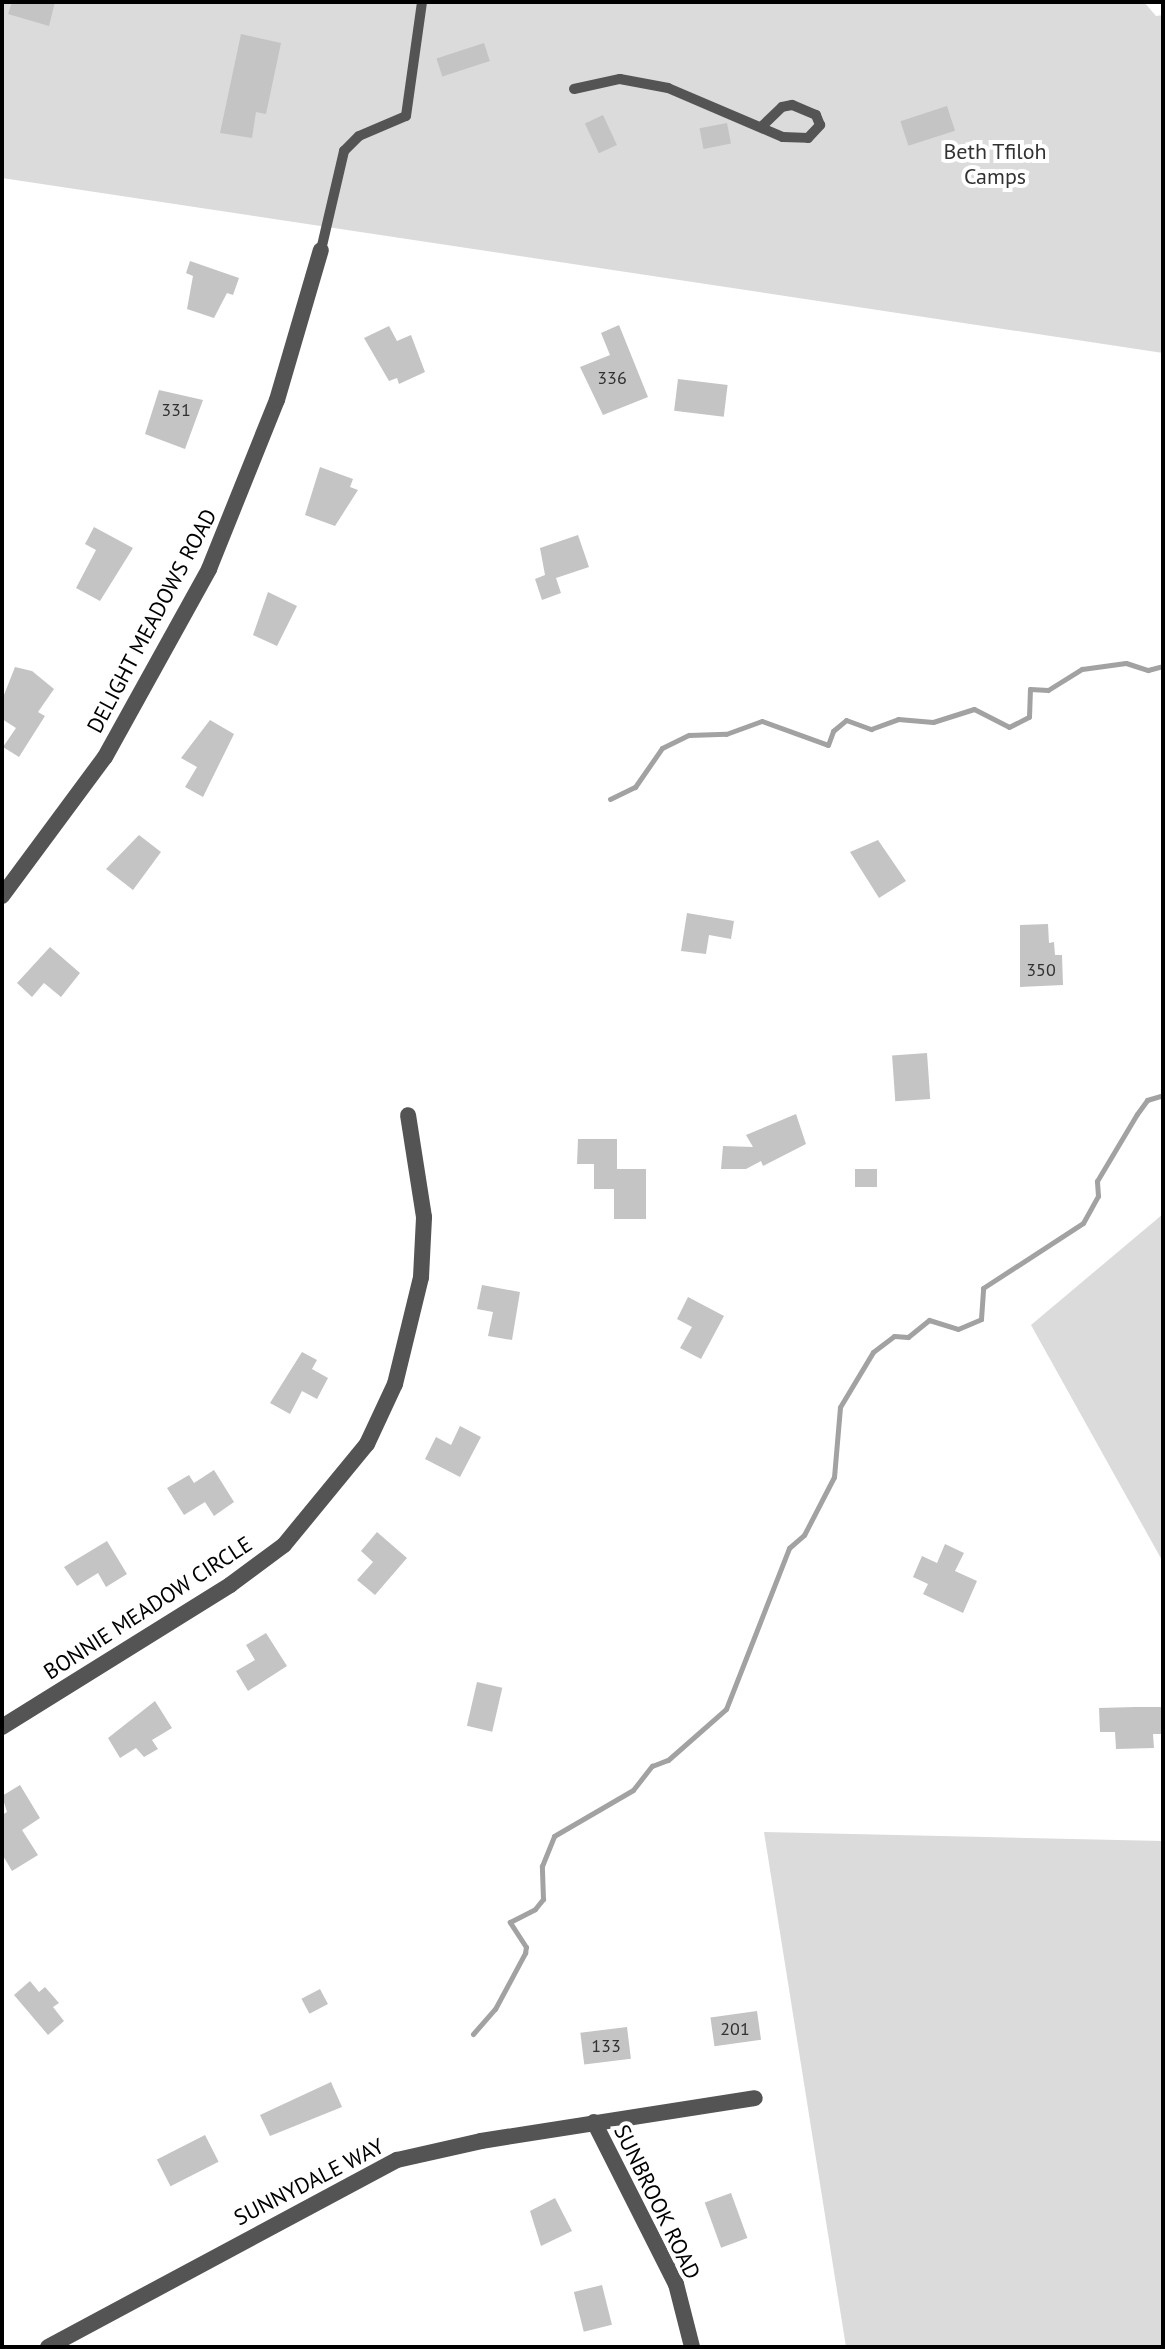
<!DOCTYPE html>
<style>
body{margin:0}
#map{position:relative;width:1165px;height:2349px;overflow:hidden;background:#fff;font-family:"PT Sans",sans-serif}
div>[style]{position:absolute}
.green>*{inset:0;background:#dbdbdb}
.stream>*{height:5px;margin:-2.5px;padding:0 2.5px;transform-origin:2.5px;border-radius:2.5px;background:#a2a2a2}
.building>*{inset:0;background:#c4c4c4;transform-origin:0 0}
.service>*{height:10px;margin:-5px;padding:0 5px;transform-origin:5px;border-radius:5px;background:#545454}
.minor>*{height:16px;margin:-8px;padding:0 8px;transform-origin:8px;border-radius:8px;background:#545454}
span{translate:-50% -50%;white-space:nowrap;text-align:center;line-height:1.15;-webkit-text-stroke:8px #fff;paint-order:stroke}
.number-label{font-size:18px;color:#313131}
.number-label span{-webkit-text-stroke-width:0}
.park-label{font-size:22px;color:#323232}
.street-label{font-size:22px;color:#000}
.frame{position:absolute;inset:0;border:4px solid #000;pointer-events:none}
</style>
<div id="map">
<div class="green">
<i style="clip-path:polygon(2px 2px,1144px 2px,1156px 16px,1163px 15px,1163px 353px,2px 178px)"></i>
<i style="clip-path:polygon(1163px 1214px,1163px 1562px,1031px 1325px)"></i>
<i style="clip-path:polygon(764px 1832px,1163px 1841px,1163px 2347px,846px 2347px)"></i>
</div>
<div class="stream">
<i style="left:610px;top:799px;width:28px;rotate:-26deg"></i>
<i style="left:635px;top:787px;width:47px;rotate:-55.3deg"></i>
<i style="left:662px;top:748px;width:30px;rotate:-26deg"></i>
<i style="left:689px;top:735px;width:37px;rotate:-2deg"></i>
<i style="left:726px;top:734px;width:38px;rotate:-20deg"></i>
<i style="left:762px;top:721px;width:70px;rotate:20deg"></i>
<i style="left:828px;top:745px;width:15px;rotate:-70deg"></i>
<i style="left:833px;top:731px;width:17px;rotate:-40deg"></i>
<i style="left:846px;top:720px;width:27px;rotate:20deg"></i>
<i style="left:871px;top:729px;width:29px;rotate:-20deg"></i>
<i style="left:898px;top:719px;width:35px;rotate:5deg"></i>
<i style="left:933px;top:722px;width:43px;rotate:-17.6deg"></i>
<i style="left:974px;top:709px;width:39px;rotate:27deg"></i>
<i style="left:1009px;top:727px;width:22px;rotate:-27deg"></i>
<i style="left:1029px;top:717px;width:28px;rotate:-88deg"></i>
<i style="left:1030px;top:689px;width:18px;rotate:3deg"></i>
<i style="left:1048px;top:690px;width:40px;rotate:-32deg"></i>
<i style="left:1082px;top:669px;width:44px;rotate:-7.8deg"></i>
<i style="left:1126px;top:663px;width:23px;rotate:18deg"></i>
<i style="left:1148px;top:670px;width:16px;rotate:-15deg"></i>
<i style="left:473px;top:2034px;width:33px;rotate:-49deg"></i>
<i style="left:495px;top:2009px;width:64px;rotate:-61.8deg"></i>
<i style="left:525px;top:1953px;width:6px;rotate:-81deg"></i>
<i style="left:526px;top:1947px;width:30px;rotate:-123deg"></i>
<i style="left:510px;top:1922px;width:28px;rotate:-27deg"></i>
<i style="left:535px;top:1909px;width:13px;rotate:-51deg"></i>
<i style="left:543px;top:1899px;width:33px;rotate:-92deg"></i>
<i style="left:542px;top:1866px;width:32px;rotate:-68deg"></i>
<i style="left:554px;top:1836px;width:91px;rotate:-30.2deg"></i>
<i style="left:633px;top:1790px;width:31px;rotate:-52deg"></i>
<i style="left:652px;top:1766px;width:17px;rotate:-21deg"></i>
<i style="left:668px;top:1760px;width:77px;rotate:-41.3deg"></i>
<i style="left:726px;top:1709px;width:173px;rotate:-68.6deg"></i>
<i style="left:789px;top:1548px;width:20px;rotate:-41deg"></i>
<i style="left:804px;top:1535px;width:65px;rotate:-62.7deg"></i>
<i style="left:834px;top:1477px;width:70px;rotate:-85.1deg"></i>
<i style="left:840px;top:1407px;width:64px;rotate:-59deg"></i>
<i style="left:873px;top:1352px;width:26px;rotate:-37deg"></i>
<i style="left:894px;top:1336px;width:14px;rotate:4deg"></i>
<i style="left:908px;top:1337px;width:27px;rotate:-39deg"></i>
<i style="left:929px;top:1320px;width:30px;rotate:17deg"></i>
<i style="left:958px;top:1329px;width:25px;rotate:-23deg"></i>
<i style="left:981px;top:1319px;width:31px;rotate:-86deg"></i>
<i style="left:983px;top:1288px;width:119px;rotate:-33deg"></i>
<i style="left:1083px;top:1223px;width:31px;rotate:-61deg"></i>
<i style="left:1098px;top:1196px;width:15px;rotate:-94deg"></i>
<i style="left:1097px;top:1181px;width:78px;rotate:-59.2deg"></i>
<i style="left:1137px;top:1114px;width:17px;rotate:-54deg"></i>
<i style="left:1147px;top:1100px;width:17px;rotate:-17deg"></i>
</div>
<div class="building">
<i style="clip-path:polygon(12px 2px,55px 2px,49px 26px,8px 14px)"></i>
<i style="clip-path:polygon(241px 34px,281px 43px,266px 114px,256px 112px,252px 138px,220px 133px)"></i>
<i style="left:484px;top:43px;width:19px;height:50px;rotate:72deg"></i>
<i style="left:947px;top:106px;width:26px;height:49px;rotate:72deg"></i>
<i style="left:603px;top:115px;width:33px;height:20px;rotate:65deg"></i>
<i style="left:727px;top:123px;width:21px;height:28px;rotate:79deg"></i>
<i style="clip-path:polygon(190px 261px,239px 278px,233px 295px,227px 293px,214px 318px,187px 309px,193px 276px,186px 273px)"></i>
<i style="clip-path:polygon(619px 325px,648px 397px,603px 415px,580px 367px,610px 355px,601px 333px)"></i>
<i style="clip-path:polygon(389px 326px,397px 341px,411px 335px,425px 372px,399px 384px,397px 378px,389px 381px,364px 338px)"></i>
<i style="left:678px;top:379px;width:50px;height:32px;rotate:7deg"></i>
<i style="clip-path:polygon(159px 390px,203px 400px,185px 449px,145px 434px)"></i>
<i style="clip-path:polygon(320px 467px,353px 479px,350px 487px,358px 490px,335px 526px,305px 515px)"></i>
<i style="clip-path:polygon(94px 527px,133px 548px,100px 601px,76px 588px,96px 550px,85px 544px)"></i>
<i style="clip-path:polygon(578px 535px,589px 567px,556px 578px,561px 593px,542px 600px,535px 579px,545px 575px,540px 548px)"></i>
<i style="clip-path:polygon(268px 592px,297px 606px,277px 646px,253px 635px)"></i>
<i style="clip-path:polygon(15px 667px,32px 671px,54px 689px,38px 712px,45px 716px,19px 757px,3px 747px,16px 728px,2px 719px,2px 700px)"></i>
<i style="clip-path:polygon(210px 720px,234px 734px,203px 797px,185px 787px,197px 767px,181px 758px)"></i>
<i style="clip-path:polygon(139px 835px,161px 852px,133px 890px,106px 869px)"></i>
<i style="clip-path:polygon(878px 840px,906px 881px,879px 898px,850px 852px)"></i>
<i style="clip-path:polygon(687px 913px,734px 921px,731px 939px,709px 935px,706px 954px,681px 951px)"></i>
<i style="clip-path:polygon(1048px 924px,1049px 943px,1054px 942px,1055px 955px,1062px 955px,1063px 985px,1020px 987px,1020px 925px)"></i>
<i style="clip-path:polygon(50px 947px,80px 973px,61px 997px,44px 983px,32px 997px,17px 983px)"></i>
<i style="left:927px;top:1053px;width:46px;height:35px;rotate:86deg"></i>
<i style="clip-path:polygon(796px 1114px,806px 1144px,763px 1166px,761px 1161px,746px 1169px,721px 1169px,723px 1146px,753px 1147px,746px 1135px)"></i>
<i style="clip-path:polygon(578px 1139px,617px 1139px,617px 1169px,646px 1169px,646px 1219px,614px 1219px,614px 1189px,594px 1189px,594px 1164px,577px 1164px)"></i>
<i style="left:877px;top:1169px;width:18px;height:22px;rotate:90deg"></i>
<i style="clip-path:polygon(482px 1285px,520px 1292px,512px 1340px,488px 1336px,493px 1312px,477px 1309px)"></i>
<i style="clip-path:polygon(688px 1297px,724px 1316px,701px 1359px,680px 1348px,692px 1327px,677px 1319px)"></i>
<i style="clip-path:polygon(302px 1352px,317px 1360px,312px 1369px,328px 1378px,317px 1399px,302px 1391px,290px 1414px,270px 1403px)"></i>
<i style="clip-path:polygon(460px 1426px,481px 1437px,460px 1477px,425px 1459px,436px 1437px,451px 1445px)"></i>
<i style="clip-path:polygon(214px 1470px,234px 1502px,214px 1516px,205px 1502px,184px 1515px,167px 1488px,189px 1475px,194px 1483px)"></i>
<i style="clip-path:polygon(377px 1532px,407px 1558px,375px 1595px,357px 1580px,373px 1562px,361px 1551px)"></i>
<i style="clip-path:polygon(107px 1541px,127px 1574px,106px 1587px,98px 1573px,77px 1586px,64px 1567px)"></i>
<i style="clip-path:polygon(945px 1544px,964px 1553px,955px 1571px,977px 1581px,963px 1613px,923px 1594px,928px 1584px,913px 1577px,922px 1556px,937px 1563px)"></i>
<i style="clip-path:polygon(266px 1633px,287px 1666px,248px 1691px,236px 1671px,255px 1660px,246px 1645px)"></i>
<i style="left:477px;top:1682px;width:26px;height:45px;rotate:13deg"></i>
<i style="clip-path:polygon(155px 1701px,172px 1728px,152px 1740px,158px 1749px,144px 1757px,136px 1748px,120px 1758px,108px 1738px)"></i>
<i style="clip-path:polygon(1135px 1707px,1163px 1707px,1163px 1734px,1153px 1734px,1154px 1748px,1116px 1749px,1115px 1732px,1100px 1732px,1099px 1708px)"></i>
<i style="clip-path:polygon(20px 1785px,40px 1818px,22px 1830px,38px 1855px,12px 1871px,2px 1854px,2px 1815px,7px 1812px,2px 1796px)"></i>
<i style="clip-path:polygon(30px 1981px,39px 1992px,45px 1987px,59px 2003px,53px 2007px,64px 2021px,48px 2035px,14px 1995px)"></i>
<i style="left:320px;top:1989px;width:17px;height:21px;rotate:62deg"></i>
<i style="left:757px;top:2011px;width:29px;height:47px;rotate:82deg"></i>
<i style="left:627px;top:2027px;width:32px;height:47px;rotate:83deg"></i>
<i style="clip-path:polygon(331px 2082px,342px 2107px,270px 2136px,260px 2115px)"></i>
<i style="left:205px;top:2135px;width:30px;height:54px;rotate:63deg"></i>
<i style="left:731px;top:2193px;width:48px;height:28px;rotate:70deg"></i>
<i style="clip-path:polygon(555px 2198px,572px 2231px,541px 2246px,530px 2211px)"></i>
<i style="left:602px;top:2285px;width:41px;height:29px;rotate:76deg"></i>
</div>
<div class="service">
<i style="left:574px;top:89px;width:47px;rotate:-12.3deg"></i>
<i style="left:620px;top:79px;width:49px;rotate:10.6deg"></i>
<i style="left:668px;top:88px;width:125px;rotate:23.1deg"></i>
<i style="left:783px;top:137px;width:25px;rotate:2deg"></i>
<i style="left:808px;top:138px;width:18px;rotate:-47deg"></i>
<i style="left:820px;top:125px;width:11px;rotate:-112deg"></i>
<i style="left:816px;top:115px;width:26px;rotate:-157deg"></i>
<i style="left:792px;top:105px;width:10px;rotate:169deg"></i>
<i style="left:782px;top:107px;width:28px;rotate:136deg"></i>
<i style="left:321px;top:250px;width:102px;rotate:-76.9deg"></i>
<i style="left:344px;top:151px;width:21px;rotate:-45deg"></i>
<i style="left:359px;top:136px;width:51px;rotate:-23.1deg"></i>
<i style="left:406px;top:116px;width:115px;rotate:-82deg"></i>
</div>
<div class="minor">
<i style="left:2px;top:896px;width:173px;rotate:-53.5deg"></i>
<i style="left:105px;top:757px;width:215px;rotate:-61deg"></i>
<i style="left:209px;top:569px;width:182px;rotate:-68.1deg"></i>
<i style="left:277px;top:400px;width:156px;rotate:-73.7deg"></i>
<i style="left:2px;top:1727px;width:269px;rotate:-31.9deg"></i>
<i style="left:230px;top:1585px;width:67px;rotate:-36.5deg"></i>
<i style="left:284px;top:1545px;width:131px;rotate:-50.6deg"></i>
<i style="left:367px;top:1444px;width:66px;rotate:-65deg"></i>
<i style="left:395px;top:1384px;width:110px;rotate:-76.3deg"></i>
<i style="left:421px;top:1277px;width:60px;rotate:-87.1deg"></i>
<i style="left:424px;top:1217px;width:103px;rotate:-98.9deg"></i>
<i style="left:594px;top:2122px;width:182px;rotate:63.2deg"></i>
<i style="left:676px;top:2284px;width:65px;rotate:75.7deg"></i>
<i style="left:48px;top:2347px;width:396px;rotate:-28.2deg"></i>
<i style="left:397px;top:2160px;width:86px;rotate:-12.7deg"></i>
<i style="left:481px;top:2141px;width:277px;rotate:-8.9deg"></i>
</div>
<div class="number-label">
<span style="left:612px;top:378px">336</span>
<span style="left:176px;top:410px">331</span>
<span style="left:1041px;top:970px">350</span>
<span style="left:735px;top:2029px">201</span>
<span style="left:606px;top:2046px">133</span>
</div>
<div class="park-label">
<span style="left:995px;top:164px">Beth Tfiloh<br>Camps</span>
</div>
<div class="street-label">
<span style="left:152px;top:621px;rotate:-62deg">DELIGHT MEADOWS ROAD</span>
<span style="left:148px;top:1608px;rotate:-33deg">BONNIE MEADOW CIRCLE</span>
<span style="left:309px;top:2182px;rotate:-27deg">SUNNYDALE WAY</span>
<span style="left:657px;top:2202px;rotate:64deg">SUNBROOK ROAD</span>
</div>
<div class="frame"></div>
</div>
